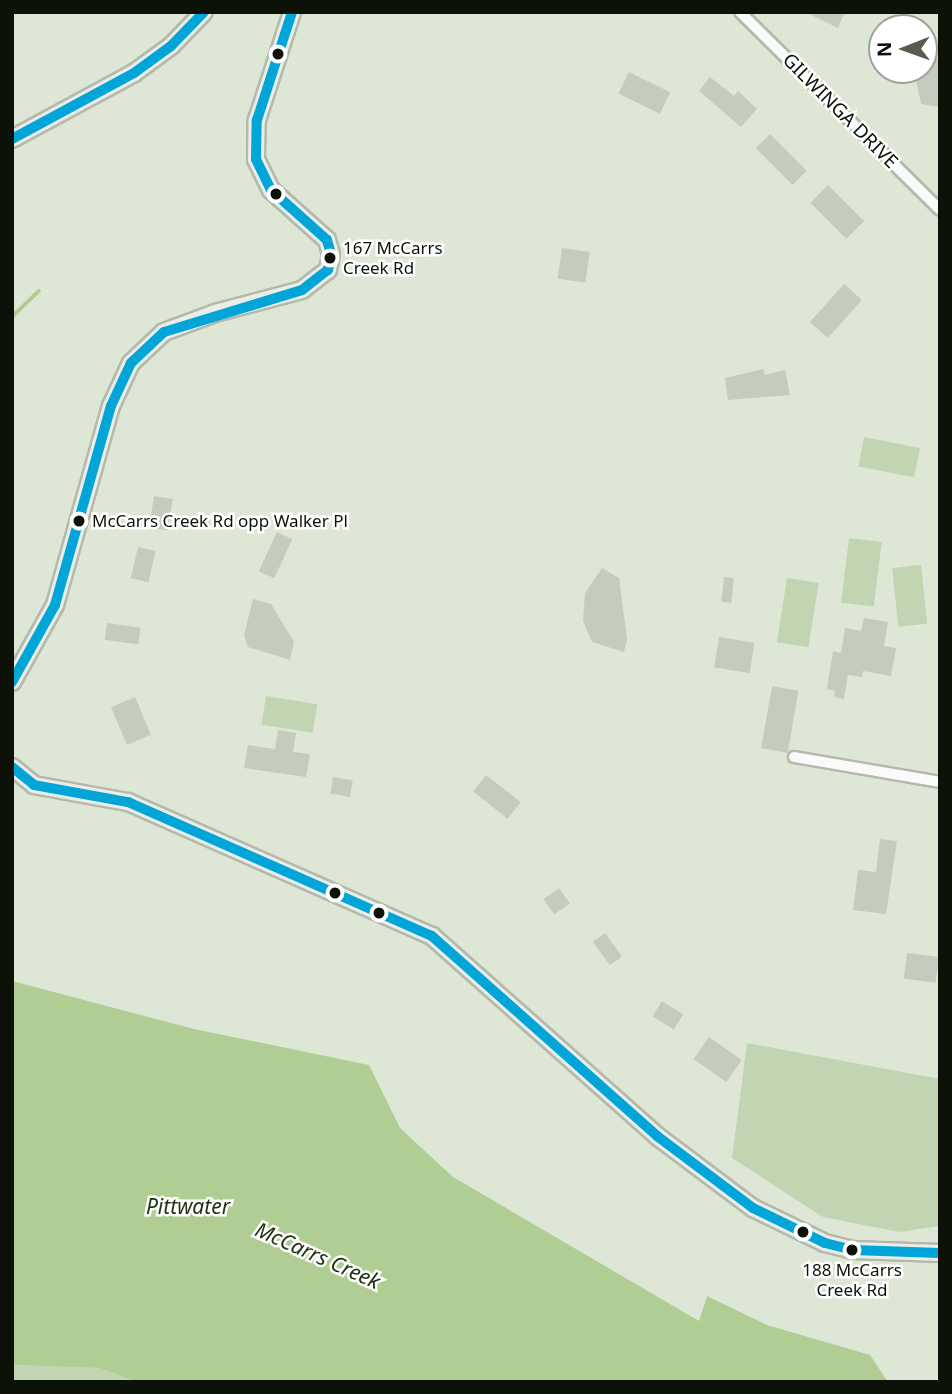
<!DOCTYPE html>
<style>
body{margin:0}
#map{position:relative;width:952px;height:1394px;overflow:hidden;background:#dee7d6;font-family:"Noto Sans",sans-serif}
div>[style]{position:absolute}
.green>*{inset:0;background:#c2d5b2;transform-origin:0 0}
.water>*{inset:0;background:#b0ce94}
.stream>*{height:3.5px;margin:-1.75px;padding:0 1.75px;transform-origin:1.75px;border-radius:1.75px;background:#b0ce94}
.building>*{inset:0;background:#c4ccbe;transform-origin:0 0}
.roads{filter:drop-shadow(2px 0 #b3b9ac) drop-shadow(-2px 0 #b3b9ac) drop-shadow(0 2px #b3b9ac) drop-shadow(0 -2px #b3b9ac)}
.minor>*{height:10px;margin:-5px;padding:0 5px;transform-origin:5px;border-radius:5px;background:#fafbf9}
.secondary>*{height:16px;margin:-8px;padding:0 8px;transform-origin:8px;border-radius:8px;background:#ebeee8}
.bus-1>*{height:10px;margin:-5px;padding:0 5px;transform-origin:5px;border-radius:5px;background:#01a5d8}
.dots>*{width:19px;height:19px;translate:-50% -50%;box-sizing:border-box;border:4px solid #fff;border-radius:50%}
span{translate:-50% -50%;white-space:nowrap;text-align:center;line-height:1.15;-webkit-text-stroke:5px #fff;paint-order:stroke}
.bus-label{font-size:17px;color:#0c1207}
.left{translate:0 -50%;text-align:left}
.street-label{font-size:19px;color:#0c1207}
.water-label{font-size:21px;color:#223212;font-style:italic}
.frame{position:absolute;inset:0;border:14px solid #0c1207;pointer-events:none}
.north{position:absolute;left:868px;top:14px;width:70px;height:70px;box-sizing:border-box;background:#fff;border:2px solid #9ea09c;border-radius:50%;rotate:269deg;font-size:19px;font-weight:700;line-height:28px;text-align:center;color:#0c1207}
.north::after{content:'';display:block;margin:auto;width:24px;height:32px;background:#565d4f;clip-path:polygon(50% 0,100% 100%,50% 72%,0 100%)}
</style>
<div id="map">
<div class="green">
<i style="left:864px;top:437px;width:57px;height:30px;rotate:11deg"></i>
<i style="left:849px;top:538px;width:33px;height:65px;rotate:7deg"></i>
<i style="left:921px;top:565px;width:59px;height:29px;rotate:84deg"></i>
<i style="left:787px;top:578px;width:32px;height:65px;rotate:9deg"></i>
<i style="left:266px;top:696px;width:52px;height:29px;rotate:9deg"></i>
<i style="clip-path:polygon(747px 1043px,940px 1079px,940px 1226px,899px 1232px,823px 1217px,732px 1158px)"></i>
<i style="clip-path:polygon(12px 1365px,99px 1368px,137px 1382px,12px 1382px)"></i>
</div>
<div class="water">
<i style="clip-path:polygon(12px 981px,194px 1029px,369px 1065px,400px 1128px,453px 1177px,699px 1321px,707px 1296px,767px 1325px,870px 1355px,888px 1382px,137px 1382px,99px 1368px,12px 1365px)"></i>
</div>
<div class="stream">
<i style="left:12px;top:317px;width:37px;rotate:-44deg"></i>
</div>
<div class="building">
<i style="clip-path:polygon(805px 12px,845px 12px,838px 28px)"></i>
<i style="clip-path:polygon(926px 33px,940px 65px,940px 107px,921px 104px,914px 70px,924px 70px)"></i>
<i style="left:629px;top:72px;width:46px;height:24px;rotate:26deg"></i>
<i style="clip-path:polygon(710px 77px,734px 96px,738px 91px,757px 109px,741px 127px,699px 91px)"></i>
<i style="left:770px;top:134px;width:52px;height:20px;rotate:45deg"></i>
<i style="left:828px;top:185px;width:51px;height:25px;rotate:45deg"></i>
<i style="left:562px;top:248px;width:28px;height:31px;rotate:8deg"></i>
<i style="left:844px;top:284px;width:24px;height:51px;rotate:42deg"></i>
<i style="clip-path:polygon(763px 369px,765px 375px,785px 370px,790px 395px,728px 400px,725px 378px)"></i>
<i style="left:154px;top:496px;width:19px;height:32px;rotate:9deg"></i>
<i style="left:277px;top:532px;width:17px;height:43px;rotate:25deg"></i>
<i style="left:138px;top:547px;width:18px;height:32px;rotate:13deg"></i>
<i style="clip-path:polygon(602px 568px,619px 578px,627px 639px,624px 652px,592px 642px,583px 621px,585px 593px)"></i>
<i style="left:724px;top:577px;width:10px;height:25px;rotate:6deg"></i>
<i style="clip-path:polygon(253px 599px,271px 604px,294px 642px,290px 660px,248px 647px,244px 635px)"></i>
<i style="clip-path:polygon(864px 618px,888px 622px,884px 646px,896px 648px,891px 676px,863px 671px,862px 677px,848px 675px,844px 699px,834px 697px,835px 691px,827px 689px,833px 651px,841px 653px,845px 628px,861px 631px)"></i>
<i style="left:107px;top:623px;width:34px;height:17px;rotate:8deg"></i>
<i style="left:719px;top:637px;width:36px;height:31px;rotate:9deg"></i>
<i style="left:772px;top:686px;width:27px;height:63px;rotate:10deg"></i>
<i style="left:135px;top:697px;width:41px;height:26px;rotate:67deg"></i>
<i style="clip-path:polygon(278px 730px,296px 733px,293px 752px,310px 754px,306px 777px,244px 768px,248px 745px,275px 749px)"></i>
<i style="left:486px;top:775px;width:44px;height:21px;rotate:38deg"></i>
<i style="left:333px;top:777px;width:20px;height:17px;rotate:9deg"></i>
<i style="clip-path:polygon(880px 839px,897px 841px,886px 914px,853px 910px,858px 870px,876px 872px)"></i>
<i style="left:559px;top:888px;width:19px;height:19px;rotate:55deg"></i>
<i style="left:605px;top:933px;width:29px;height:15px;rotate:54deg"></i>
<i style="left:907px;top:953px;width:32px;height:26px;rotate:7deg"></i>
<i style="left:662px;top:1001px;width:25px;height:18px;rotate:32deg"></i>
<i style="left:709px;top:1037px;width:40px;height:27px;rotate:35deg"></i>
</div>
<div class="roads">
<div class="minor">
<i style="left:740px;top:12px;width:281px;rotate:44.7deg"></i>
<i style="left:794px;top:757px;width:148px;rotate:9.7deg"></i>
</div>
<div class="secondary">
<i style="left:12px;top:139px;width:139px;rotate:-28.4deg"></i>
<i style="left:134px;top:73px;width:46px;rotate:-36.1deg"></i>
<i style="left:171px;top:46px;width:47px;rotate:-45.9deg"></i>
<i style="left:12px;top:682px;width:88px;rotate:-60.8deg"></i>
<i style="left:55px;top:605px;width:207px;rotate:-74.3deg"></i>
<i style="left:111px;top:406px;width:47px;rotate:-65.1deg"></i>
<i style="left:131px;top:363px;width:45px;rotate:-43.2deg"></i>
<i style="left:164px;top:332px;width:54px;rotate:-20.4deg"></i>
<i style="left:215px;top:313px;width:90px;rotate:-14.8deg"></i>
<i style="left:302px;top:290px;width:33px;rotate:-38deg"></i>
<i style="left:328px;top:270px;width:16px;rotate:-79deg"></i>
<i style="left:331px;top:254px;width:15px;rotate:-106deg"></i>
<i style="left:327px;top:240px;width:75px;rotate:-138.2deg"></i>
<i style="left:271px;top:190px;width:34px;rotate:-116deg"></i>
<i style="left:256px;top:159px;width:39px;rotate:-89deg"></i>
<i style="left:257px;top:120px;width:114px;rotate:-72deg"></i>
<i style="left:12px;top:767px;width:28px;rotate:39deg"></i>
<i style="left:34px;top:785px;width:96px;rotate:10.3deg"></i>
<i style="left:128px;top:802px;width:332px;rotate:23.8deg"></i>
<i style="left:432px;top:936px;width:301px;rotate:41.6deg"></i>
<i style="left:657px;top:1136px;width:120px;rotate:36.9deg"></i>
<i style="left:753px;top:1208px;width:80px;rotate:25.9deg"></i>
<i style="left:825px;top:1243px;width:29px;rotate:14deg"></i>
<i style="left:853px;top:1250px;width:87px;rotate:2deg"></i>
</div>
</div>
<div class="bus-1">
<i style="left:12px;top:139px;width:139px;rotate:-28.4deg"></i>
<i style="left:134px;top:73px;width:46px;rotate:-36.1deg"></i>
<i style="left:171px;top:46px;width:47px;rotate:-45.9deg"></i>
<i style="left:12px;top:682px;width:88px;rotate:-60.8deg"></i>
<i style="left:55px;top:605px;width:207px;rotate:-74.3deg"></i>
<i style="left:111px;top:406px;width:47px;rotate:-65.1deg"></i>
<i style="left:131px;top:363px;width:45px;rotate:-43.2deg"></i>
<i style="left:164px;top:332px;width:144px;rotate:-16.9deg"></i>
<i style="left:302px;top:290px;width:33px;rotate:-38deg"></i>
<i style="left:328px;top:270px;width:16px;rotate:-79deg"></i>
<i style="left:331px;top:254px;width:15px;rotate:-106deg"></i>
<i style="left:327px;top:240px;width:75px;rotate:-138.2deg"></i>
<i style="left:271px;top:190px;width:34px;rotate:-116deg"></i>
<i style="left:256px;top:159px;width:39px;rotate:-89deg"></i>
<i style="left:257px;top:120px;width:114px;rotate:-72deg"></i>
<i style="left:12px;top:767px;width:28px;rotate:39deg"></i>
<i style="left:34px;top:785px;width:96px;rotate:10.3deg"></i>
<i style="left:128px;top:802px;width:332px;rotate:23.8deg"></i>
<i style="left:432px;top:936px;width:301px;rotate:41.6deg"></i>
<i style="left:657px;top:1136px;width:120px;rotate:36.9deg"></i>
<i style="left:753px;top:1208px;width:80px;rotate:25.9deg"></i>
<i style="left:825px;top:1243px;width:29px;rotate:14deg"></i>
<i style="left:853px;top:1250px;width:87px;rotate:2deg"></i>
</div>
<div class="dots">
<i style="left:278px;top:54px;background:#0c1207"></i>
<i style="left:276px;top:194px;background:#0c1207"></i>
<i style="left:330px;top:258px;background:#0c1207"></i>
<i style="left:79px;top:521px;background:#0c1207"></i>
<i style="left:335px;top:893px;background:#0c1207"></i>
<i style="left:379px;top:913px;background:#0c1207"></i>
<i style="left:803px;top:1232px;background:#0c1207"></i>
<i style="left:852px;top:1250px;background:#0c1207"></i>
</div>
<div class="bus-label">
<span class="left" style="left:343px;top:258px">167 McCarrs<br>Creek Rd</span>
<span class="left" style="left:92px;top:521px">McCarrs Creek Rd opp Walker Pl</span>
<span style="left:852px;top:1280px">188 McCarrs<br>Creek Rd</span>
</div>
<div class="street-label">
<span style="left:840px;top:111px;rotate:45deg">GILWINGA DRIVE</span>
</div>
<div class="water-label">
<span style="left:188px;top:1206px">Pittwater</span>
<span style="left:318px;top:1255px;rotate:24deg">McCarrs Creek</span>
</div>
<div class="frame"></div>
<div class="north">N</div>
</div>
